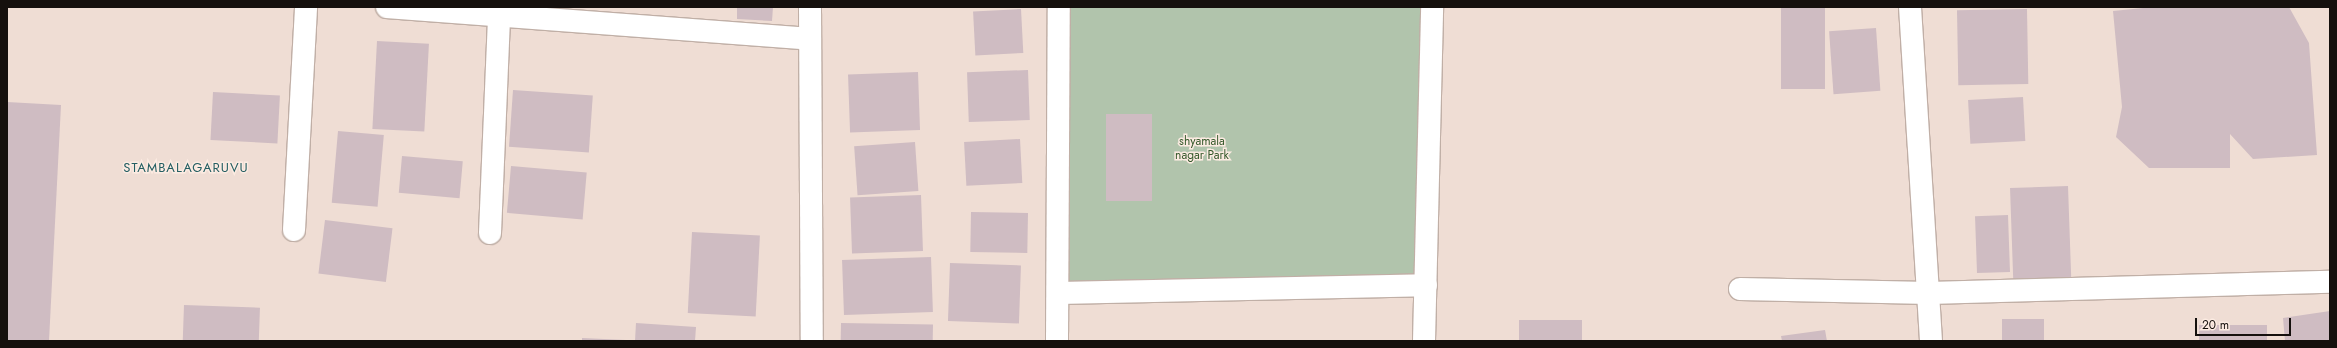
<!DOCTYPE html>
<style>
body{margin:0}
#map{position:relative;width:2337px;height:348px;overflow:hidden;background:#efddd4;font-family:Jost,sans-serif}
div>[style]{position:absolute}
.green>*{inset:0;background:#b1c4ac;transform-origin:0 0}
.building>*{inset:0;background:#cfbcc2;transform-origin:0 0}
.roads{filter:drop-shadow(1px 0 #c0afa6) drop-shadow(-1px 0 #c0afa6) drop-shadow(0 1px #c0afa6) drop-shadow(0 -1px #c0afa6)}
.minor>*{height:22px;margin:-11px;padding:0 11px;transform-origin:11px;border-radius:11px;background:#fff}
span{translate:-50% -50%;white-space:nowrap;text-align:center;line-height:1.15;-webkit-text-stroke:3px #fcebe2;paint-order:stroke}
.park-label{font-size:12px;color:#335729}
.neighbourhood-label{font-size:13px;color:#245e62;letter-spacing:1px}
.frame{position:absolute;inset:0;border:8px solid #15100d;pointer-events:none}
.scale{position:absolute;left:2195px;top:318px;width:96px;height:18px;box-sizing:border-box;border:2px solid #15100d;border-top:0;padding-left:5px;font-size:12px;line-height:14px;white-space:nowrap;color:#15100d;-webkit-text-stroke:3px #fcebe2;paint-order:stroke}
</style>
<div id="map">
<div class="green">
<i style="left:1059px;top:7px;width:373px;height:286px"></i>
</div>
<div class="building">
<i style="clip-path:polygon(737px 7px,773px 7px,772px 21px,737px 19px)"></i>
<i style="left:1781px;top:7px;width:44px;height:82px"></i>
<i style="clip-path:polygon(2153px 7px,2289px 7px,2309px 43px,2317px 155px,2253px 159px,2230px 134px,2230px 168px,2149px 168px,2116px 137px,2122px 107px,2113px 11px)"></i>
<i style="left:1021px;top:9px;width:44px;height:48px;rotate:87deg"></i>
<i style="left:2027px;top:9px;width:75px;height:70px;rotate:89deg"></i>
<i style="left:1876px;top:28px;width:63px;height:47px;rotate:86deg"></i>
<i style="left:377px;top:41px;width:52px;height:88px;rotate:3deg"></i>
<i style="left:1028px;top:70px;width:50px;height:61px;rotate:88deg"></i>
<i style="left:918px;top:72px;width:58px;height:70px;rotate:88deg"></i>
<i style="left:513px;top:90px;width:80px;height:57px;rotate:4deg"></i>
<i style="left:213px;top:92px;width:67px;height:48px;rotate:3deg"></i>
<i style="left:2023px;top:97px;width:44px;height:55px;rotate:87deg"></i>
<i style="clip-path:polygon(7px 102px,61px 105px,49px 341px,7px 341px)"></i>
<i style="left:1106px;top:114px;width:46px;height:87px"></i>
<i style="left:338px;top:131px;width:46px;height:72px;rotate:5deg"></i>
<i style="left:1020px;top:139px;width:44px;height:56px;rotate:87deg"></i>
<i style="left:915px;top:142px;width:49px;height:61px;rotate:86deg"></i>
<i style="left:402px;top:156px;width:61px;height:37px;rotate:5deg"></i>
<i style="left:511px;top:166px;width:76px;height:47px;rotate:5deg"></i>
<i style="left:2068px;top:186px;width:98px;height:58px;rotate:88deg"></i>
<i style="left:921px;top:195px;width:56px;height:71px;rotate:88deg"></i>
<i style="left:971px;top:212px;width:57px;height:40px;rotate:1deg"></i>
<i style="left:2008px;top:215px;width:57px;height:33px;rotate:88deg"></i>
<i style="left:325px;top:220px;width:68px;height:54px;rotate:7deg"></i>
<i style="left:692px;top:232px;width:68px;height:81px;rotate:3deg"></i>
<i style="left:931px;top:257px;width:55px;height:89px;rotate:88deg"></i>
<i style="left:950px;top:263px;width:71px;height:58px;rotate:2deg"></i>
<i style="left:184px;top:305px;width:76px;height:36px;rotate:2deg"></i>
<i style="clip-path:polygon(2330px 311px,2330px 341px,2285px 341px,2283px 318px)"></i>
<i style="left:2044px;top:319px;width:22px;height:42px;rotate:90deg"></i>
<i style="left:1582px;top:320px;width:21px;height:63px;rotate:90deg"></i>
<i style="clip-path:polygon(636px 323px,696px 327px,695px 341px,635px 341px)"></i>
<i style="left:841px;top:323px;width:92px;height:18px;rotate:1deg"></i>
<i style="left:2267px;top:325px;width:16px;height:68px;rotate:90deg"></i>
<i style="clip-path:polygon(1825px 330px,1827px 341px,1782px 341px,1781px 336px)"></i>
<i style="clip-path:polygon(582px 338px,626px 340px,626px 341px,582px 341px)"></i>
</div>
<div class="roads">
<div class="minor">
<i style="left:387px;top:7px;width:424px;rotate:4.3deg"></i>
<i style="left:810px;top:7px;width:334px;rotate:89.7deg"></i>
<i style="left:1910px;top:7px;width:335px;rotate:86.4deg"></i>
<i style="left:294px;top:230px;width:223px;rotate:-86.9deg"></i>
<i style="left:490px;top:233px;width:218px;rotate:-87.6deg"></i>
<i style="left:1740px;top:289px;width:189px;rotate:1.2deg"></i>
<i style="left:1929px;top:293px;width:401px;rotate:-1.6deg"></i>
<i style="left:1058px;top:293px;width:368px;rotate:-1.2deg"></i>
<i style="left:1057px;top:341px;width:334px;rotate:-89.7deg"></i>
<i style="left:1424px;top:341px;width:334px;rotate:-88.6deg"></i>
</div>
</div>
<div class="park-label">
<span style="left:1202px;top:149px">shyamala<br>nagar Park</span>
</div>
<div class="neighbourhood-label">
<span style="left:186px;top:168px">STAMBALAGARUVU</span>
</div>
<div class="frame"></div>
<div class="scale">20 m</div>
</div>
